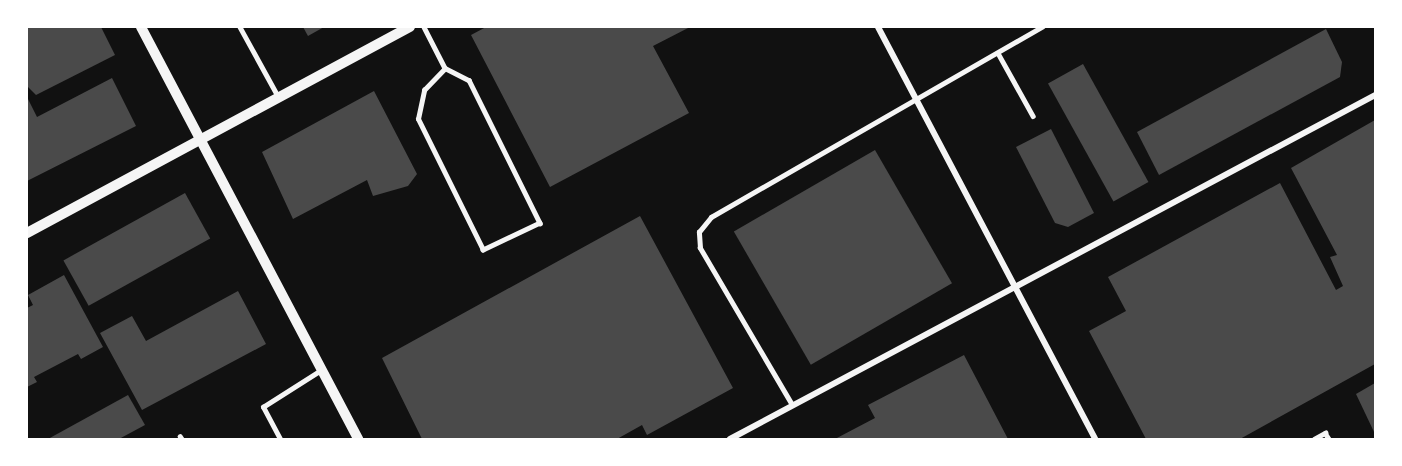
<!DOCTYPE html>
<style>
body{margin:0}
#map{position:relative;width:1402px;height:466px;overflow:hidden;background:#111;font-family:"DM Sans",sans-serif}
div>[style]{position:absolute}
.building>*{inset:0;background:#4a4a4a;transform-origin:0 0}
.service>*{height:4.5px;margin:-2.25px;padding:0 2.25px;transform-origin:2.25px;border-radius:2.25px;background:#f5f5f5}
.minor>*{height:6px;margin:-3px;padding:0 3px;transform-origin:3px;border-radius:3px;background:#f5f5f5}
.tertiary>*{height:10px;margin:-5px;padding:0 5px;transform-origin:5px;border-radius:5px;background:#f5f5f5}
span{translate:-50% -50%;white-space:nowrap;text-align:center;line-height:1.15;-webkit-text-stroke:4.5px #fff;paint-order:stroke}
.frame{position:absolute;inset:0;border:28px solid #fff;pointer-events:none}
</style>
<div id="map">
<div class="building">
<i style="clip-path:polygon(27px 27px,101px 27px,115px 55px,36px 95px,27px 86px)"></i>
<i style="clip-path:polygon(303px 27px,324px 27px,308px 36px)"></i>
<i style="clip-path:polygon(486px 27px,690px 27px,653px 46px,689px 113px,550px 187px,471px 35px)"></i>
<i style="clip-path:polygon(1326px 29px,1342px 62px,1340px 77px,1159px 175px,1137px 132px)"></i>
<i style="left:1083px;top:64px;width:135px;height:40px;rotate:61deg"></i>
<i style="clip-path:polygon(112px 78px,136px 126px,27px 181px,27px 97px,37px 117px)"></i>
<i style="clip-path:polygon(374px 91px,417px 174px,408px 186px,373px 196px,367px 180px,293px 219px,262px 152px)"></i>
<i style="clip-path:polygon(1375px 120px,1375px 364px,1240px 439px,1146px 439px,1089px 331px,1126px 311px,1108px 277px,1280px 183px,1336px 290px,1343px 286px,1330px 257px,1337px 255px,1291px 168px)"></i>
<i style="clip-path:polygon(1051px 129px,1094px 213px,1068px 227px,1055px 223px,1016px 147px)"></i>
<i style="left:875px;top:150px;width:154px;height:163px;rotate:60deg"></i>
<i style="left:185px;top:193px;width:52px;height:139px;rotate:61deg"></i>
<i style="clip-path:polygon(640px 216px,733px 388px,647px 435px,642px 425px,617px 439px,422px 439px,382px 358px)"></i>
<i style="clip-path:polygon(64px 275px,103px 347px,81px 359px,78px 354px,34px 377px,37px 382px,27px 387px,27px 308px,33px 305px,28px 295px)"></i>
<i style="clip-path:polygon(238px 291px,266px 344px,142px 410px,100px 333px,132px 316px,146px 341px)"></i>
<i style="clip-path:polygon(964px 355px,1008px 439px,835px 439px,875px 418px,868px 405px)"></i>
<i style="clip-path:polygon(1375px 383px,1375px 434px,1356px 394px)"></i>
<i style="clip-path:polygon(128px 395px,145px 425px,119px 439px,48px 439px)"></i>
</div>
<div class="service">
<i style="left:240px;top:27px;width:81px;rotate:61.2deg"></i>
<i style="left:424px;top:27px;width:46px;rotate:62.9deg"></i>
<i style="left:445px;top:68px;width:27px;rotate:27deg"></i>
<i style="left:469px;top:80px;width:160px;rotate:63.6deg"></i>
<i style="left:540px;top:223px;width:63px;rotate:154.7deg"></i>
<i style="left:483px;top:250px;width:146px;rotate:-116.4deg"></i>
<i style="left:418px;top:119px;width:30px;rotate:-78deg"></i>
<i style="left:424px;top:90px;width:30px;rotate:-46deg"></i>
<i style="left:998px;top:53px;width:72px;rotate:60.9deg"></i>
<i style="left:792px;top:405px;width:182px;rotate:-120.4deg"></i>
<i style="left:700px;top:248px;width:16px;rotate:-94deg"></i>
<i style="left:699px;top:232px;width:19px;rotate:-51deg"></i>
<i style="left:711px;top:217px;width:382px;rotate:-29.9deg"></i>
<i style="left:180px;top:436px;width:4px;rotate:56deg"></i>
<i style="left:280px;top:439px;width:36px;rotate:-118deg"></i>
<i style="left:263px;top:407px;width:69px;rotate:-32.5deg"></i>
<i style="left:1314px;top:439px;width:13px;rotate:-29deg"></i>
<i style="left:1325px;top:433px;width:7px;rotate:56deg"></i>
</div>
<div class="minor">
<i style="left:878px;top:27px;width:466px;rotate:62.2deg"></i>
<i style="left:730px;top:439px;width:731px;rotate:-28.07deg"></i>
</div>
<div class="tertiary">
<i style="left:141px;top:27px;width:466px;rotate:62.2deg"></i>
<i style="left:27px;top:233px;width:435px;rotate:-28.3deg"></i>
</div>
<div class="frame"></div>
</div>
